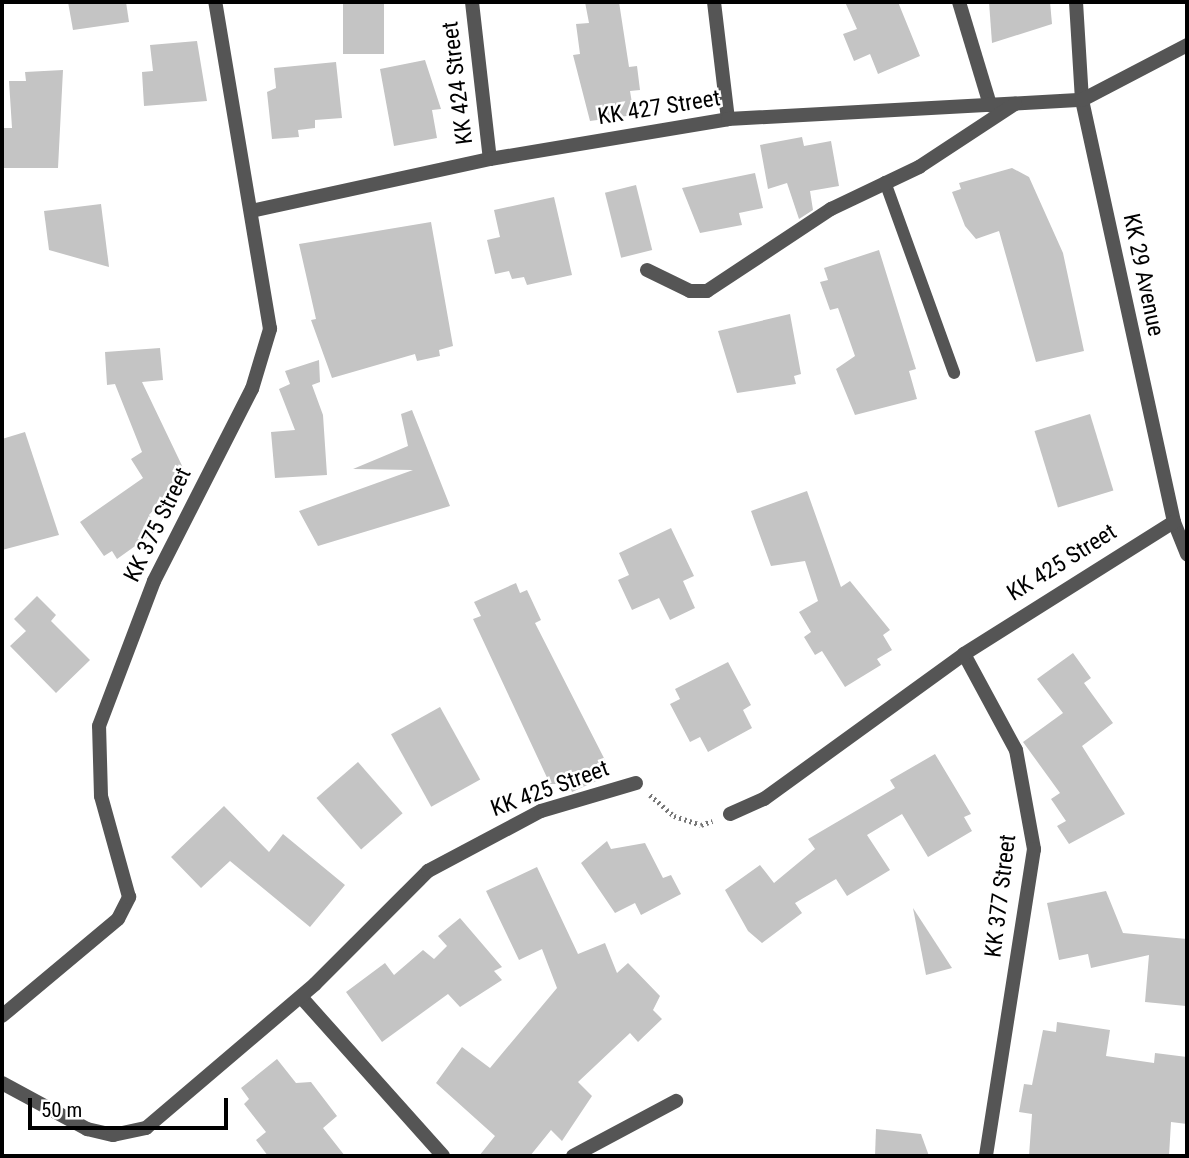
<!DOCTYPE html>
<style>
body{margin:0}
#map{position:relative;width:1189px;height:1158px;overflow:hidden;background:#fff;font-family:"Roboto Condensed",sans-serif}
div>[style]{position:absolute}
.building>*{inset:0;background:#c4c4c4;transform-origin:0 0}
.path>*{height:4.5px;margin-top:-2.25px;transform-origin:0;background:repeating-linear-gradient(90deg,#777 0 2px,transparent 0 5.5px)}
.service>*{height:12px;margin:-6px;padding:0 6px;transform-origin:6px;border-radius:6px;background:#555}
.minor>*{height:14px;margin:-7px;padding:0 7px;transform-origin:7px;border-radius:7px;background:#555}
span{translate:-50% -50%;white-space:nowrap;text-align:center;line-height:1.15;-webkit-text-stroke:5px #fff;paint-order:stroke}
.street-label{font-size:23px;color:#000}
.frame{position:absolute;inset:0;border:4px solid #000;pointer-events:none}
.scale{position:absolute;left:28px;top:1098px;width:200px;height:32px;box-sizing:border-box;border:4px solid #000;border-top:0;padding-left:9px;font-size:21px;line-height:24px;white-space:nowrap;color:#000;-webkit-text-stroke:5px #fff;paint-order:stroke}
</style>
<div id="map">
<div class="building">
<i style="clip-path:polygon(68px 2px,126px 2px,129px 22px,73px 30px)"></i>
<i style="left:343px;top:2px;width:41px;height:52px"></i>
<i style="clip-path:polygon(585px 2px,619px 2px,629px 67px,637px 66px,640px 90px,630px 91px,634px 115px,590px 121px,573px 55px,580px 54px,576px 24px,589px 23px)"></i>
<i style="clip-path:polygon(845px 2px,898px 2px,920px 56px,878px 74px,870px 54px,854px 61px,843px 34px,857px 29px)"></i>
<i style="clip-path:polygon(989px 2px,1050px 2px,1052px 24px,992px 43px)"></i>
<i style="clip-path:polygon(197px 41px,207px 101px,144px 106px,142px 72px,153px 71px,150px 45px)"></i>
<i style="clip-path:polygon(425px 60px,441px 109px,432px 110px,437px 138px,394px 146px,380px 69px)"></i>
<i style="clip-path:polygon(336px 62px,342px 118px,315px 120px,315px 128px,298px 130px,299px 137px,272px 139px,267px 92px,276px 88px,274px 68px)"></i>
<i style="clip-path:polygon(63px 70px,58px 168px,2px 168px,2px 128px,12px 128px,9px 81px,26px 81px,25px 72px)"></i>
<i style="clip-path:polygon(802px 137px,804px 146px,831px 141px,839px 186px,810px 191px,813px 210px,799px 219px,787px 183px,768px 189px,760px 145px)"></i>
<i style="clip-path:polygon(1012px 168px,1029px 177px,1063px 253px,1084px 351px,1036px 362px,999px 231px,976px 239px,965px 226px,952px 192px,961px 189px,959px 183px)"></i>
<i style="clip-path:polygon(755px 173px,763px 208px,739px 213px,742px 225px,700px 233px,682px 188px)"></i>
<i style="left:636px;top:185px;width:67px;height:32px;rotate:76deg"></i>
<i style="clip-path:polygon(554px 197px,572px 275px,527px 285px,524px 277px,512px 279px,509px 271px,495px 274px,487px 240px,500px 237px,494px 210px)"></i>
<i style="clip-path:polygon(101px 204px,109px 267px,49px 250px,44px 211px)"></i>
<i style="clip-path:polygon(431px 222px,453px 346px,439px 350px,440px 356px,417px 361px,415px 354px,332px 378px,311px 320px,316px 319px,299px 244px)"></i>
<i style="clip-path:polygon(879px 250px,916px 369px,909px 371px,917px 399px,855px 415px,836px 369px,855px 356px,838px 308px,830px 310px,820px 282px,828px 280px,824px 268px)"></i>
<i style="clip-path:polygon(790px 314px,801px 374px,794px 376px,796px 384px,737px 393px,718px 331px)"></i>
<i style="clip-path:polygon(160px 348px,163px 380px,142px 382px,186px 474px,149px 515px,159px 529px,117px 559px,112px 551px,104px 556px,80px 522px,143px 478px,131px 459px,142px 452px,115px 384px,107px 385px,105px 352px)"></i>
<i style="clip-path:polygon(319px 360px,320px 382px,312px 385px,323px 415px,327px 475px,275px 478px,271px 432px,295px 430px,279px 389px,290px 384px,285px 371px)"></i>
<i style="clip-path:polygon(412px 410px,450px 506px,318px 546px,299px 511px,413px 470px,353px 469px,408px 446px,401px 414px)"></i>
<i style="left:1090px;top:414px;width:80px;height:58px;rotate:73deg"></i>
<i style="clip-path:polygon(25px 432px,59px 535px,2px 550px,2px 439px)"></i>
<i style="clip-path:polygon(807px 491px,841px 587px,850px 581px,890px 630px,883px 635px,892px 650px,877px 659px,881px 665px,845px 687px,822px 651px,815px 655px,804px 637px,811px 632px,799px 612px,818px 601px,805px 561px,771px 566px,751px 511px)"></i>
<i style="clip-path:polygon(671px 528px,694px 576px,683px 581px,695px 608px,670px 620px,659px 598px,632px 610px,618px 580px,629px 575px,619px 553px)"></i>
<i style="clip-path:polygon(516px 583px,520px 593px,527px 590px,541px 620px,535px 623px,606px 762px,607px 776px,572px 792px,569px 784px,550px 784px,473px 619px,481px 616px,474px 602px)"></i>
<i style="clip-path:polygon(37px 596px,56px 615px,51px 621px,90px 660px,56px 693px,10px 646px,26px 631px,14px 619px)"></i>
<i style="clip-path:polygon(1073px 653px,1091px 678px,1084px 683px,1113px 723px,1082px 746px,1125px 814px,1069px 844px,1057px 826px,1066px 821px,1051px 799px,1060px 793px,1023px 742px,1063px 713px,1037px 679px)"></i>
<i style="clip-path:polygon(728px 662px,751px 705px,743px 710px,752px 728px,708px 752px,700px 737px,690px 742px,670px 704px,680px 699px,675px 689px)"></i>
<i style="left:440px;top:707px;width:83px;height:56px;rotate:61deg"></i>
<i style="clip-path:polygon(935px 754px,971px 814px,964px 817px,972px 831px,928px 857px,902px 814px,867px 835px,890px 870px,847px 896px,836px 879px,795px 903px,802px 913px,762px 943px,748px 931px,725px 890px,760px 865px,774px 883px,815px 849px,808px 839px,895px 788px,890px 780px)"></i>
<i style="left:358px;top:762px;width:68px;height:55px;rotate:49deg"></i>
<i style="clip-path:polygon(224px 806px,269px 852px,283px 834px,345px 885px,310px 927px,230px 861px,201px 888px,171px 857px)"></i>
<i style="clip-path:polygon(607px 841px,611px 849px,645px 843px,663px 878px,671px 875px,681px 894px,641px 915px,635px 903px,615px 913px,581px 863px)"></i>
<i style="clip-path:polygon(537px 867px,578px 954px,605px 943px,617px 973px,628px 963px,660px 996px,653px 1010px,662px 1019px,638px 1042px,630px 1033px,578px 1082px,592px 1096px,562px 1141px,551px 1130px,530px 1156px,479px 1156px,495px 1136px,436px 1083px,462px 1047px,490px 1068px,557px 988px,542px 949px,519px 960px,486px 891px)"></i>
<i style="clip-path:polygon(1106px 891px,1123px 933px,1187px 939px,1186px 1006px,1145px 1002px,1149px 955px,1091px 968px,1088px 954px,1059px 960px,1047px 903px)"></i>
<i style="clip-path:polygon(913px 908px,952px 968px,926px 975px)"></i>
<i style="clip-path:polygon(460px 918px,502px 967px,494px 971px,502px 980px,460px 1007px,448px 994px,382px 1042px,346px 992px,385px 963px,394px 975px,423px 950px,434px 959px,447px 946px,438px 936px)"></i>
<i style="clip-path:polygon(1057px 1022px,1110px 1030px,1106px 1056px,1154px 1063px,1155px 1053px,1187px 1057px,1187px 1124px,1171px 1122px,1169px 1156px,1029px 1156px,1032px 1114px,1019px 1112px,1024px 1084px,1032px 1085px,1043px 1030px,1056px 1032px)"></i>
<i style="clip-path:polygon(277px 1059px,296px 1083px,311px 1082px,337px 1116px,323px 1128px,345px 1156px,268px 1156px,256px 1140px,266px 1132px,244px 1104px,249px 1099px,241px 1088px)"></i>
<i style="clip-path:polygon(876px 1129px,921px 1134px,929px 1156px,875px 1156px)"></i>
</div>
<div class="path">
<i style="left:650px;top:795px;width:32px;rotate:41deg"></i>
<i style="left:674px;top:816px;width:28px;rotate:18deg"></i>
<i style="left:701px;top:825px;width:12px;rotate:-20deg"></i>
</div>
<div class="service">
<i style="left:885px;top:182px;width:203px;rotate:70.1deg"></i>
</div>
<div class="minor">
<i style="left:472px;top:2px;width:158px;rotate:83.5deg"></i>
<i style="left:714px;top:2px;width:118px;rotate:83.2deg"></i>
<i style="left:959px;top:2px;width:108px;rotate:73.2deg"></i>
<i style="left:1076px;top:2px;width:98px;rotate:86.5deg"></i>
<i style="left:1082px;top:100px;width:432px;rotate:77.7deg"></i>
<i style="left:1174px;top:522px;width:35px;rotate:68deg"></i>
<i style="left:251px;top:211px;width:245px;rotate:-12.3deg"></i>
<i style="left:490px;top:159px;width:241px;rotate:-9.5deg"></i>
<i style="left:728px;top:119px;width:355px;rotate:-3.1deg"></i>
<i style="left:1082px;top:100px;width:119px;rotate:-27.6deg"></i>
<i style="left:647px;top:270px;width:48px;rotate:26deg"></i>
<i style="left:690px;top:291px;width:17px"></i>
<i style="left:707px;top:291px;width:149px;rotate:-33.5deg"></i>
<i style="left:831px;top:209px;width:98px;rotate:-25.5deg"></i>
<i style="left:919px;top:167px;width:115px;rotate:-33.3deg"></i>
<i style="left:964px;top:654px;width:109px;rotate:61.6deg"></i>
<i style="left:1016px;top:750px;width:101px;rotate:79.7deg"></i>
<i style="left:1034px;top:849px;width:311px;rotate:98.9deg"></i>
<i style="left:730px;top:814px;width:37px;rotate:-24deg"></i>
<i style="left:764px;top:799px;width:247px;rotate:-35.9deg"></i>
<i style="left:964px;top:654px;width:248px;rotate:-32.2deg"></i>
<i style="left:301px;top:997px;width:213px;rotate:48.2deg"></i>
<i style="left:2px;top:1016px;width:151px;rotate:-39.9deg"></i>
<i style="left:118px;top:919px;width:25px;rotate:-63deg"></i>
<i style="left:129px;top:897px;width:105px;rotate:-105.5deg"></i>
<i style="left:101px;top:796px;width:70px;rotate:-91.6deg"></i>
<i style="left:99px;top:726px;width:155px;rotate:-69.2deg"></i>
<i style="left:154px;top:581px;width:216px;rotate:-63deg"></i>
<i style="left:252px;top:389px;width:63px;rotate:-73.3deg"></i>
<i style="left:270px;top:329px;width:332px;rotate:-99.5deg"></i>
<i style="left:2px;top:1083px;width:97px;rotate:28.4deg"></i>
<i style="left:87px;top:1129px;width:27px;rotate:13deg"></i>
<i style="left:113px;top:1135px;width:34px;rotate:-12deg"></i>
<i style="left:146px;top:1128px;width:222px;rotate:-40.4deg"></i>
<i style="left:315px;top:984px;width:160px;rotate:-45deg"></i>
<i style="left:428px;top:871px;width:128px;rotate:-28deg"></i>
<i style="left:541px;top:811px;width:99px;rotate:-16.4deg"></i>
<i style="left:573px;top:1156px;width:117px;rotate:-28.1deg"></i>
</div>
<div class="street-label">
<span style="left:458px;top:83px;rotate:-97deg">KK 424 Street</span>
<span style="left:659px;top:108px;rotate:-9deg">KK 427 Street</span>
<span style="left:1143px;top:275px;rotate:78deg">KK 29 Avenue</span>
<span style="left:158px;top:525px;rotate:-64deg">KK 375 Street</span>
<span style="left:1062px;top:563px;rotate:-32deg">KK 425 Street</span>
<span style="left:550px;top:789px;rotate:-20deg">KK 425 Street</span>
<span style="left:1001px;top:896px;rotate:-83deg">KK 377 Street</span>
</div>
<div class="frame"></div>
<div class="scale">50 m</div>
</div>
